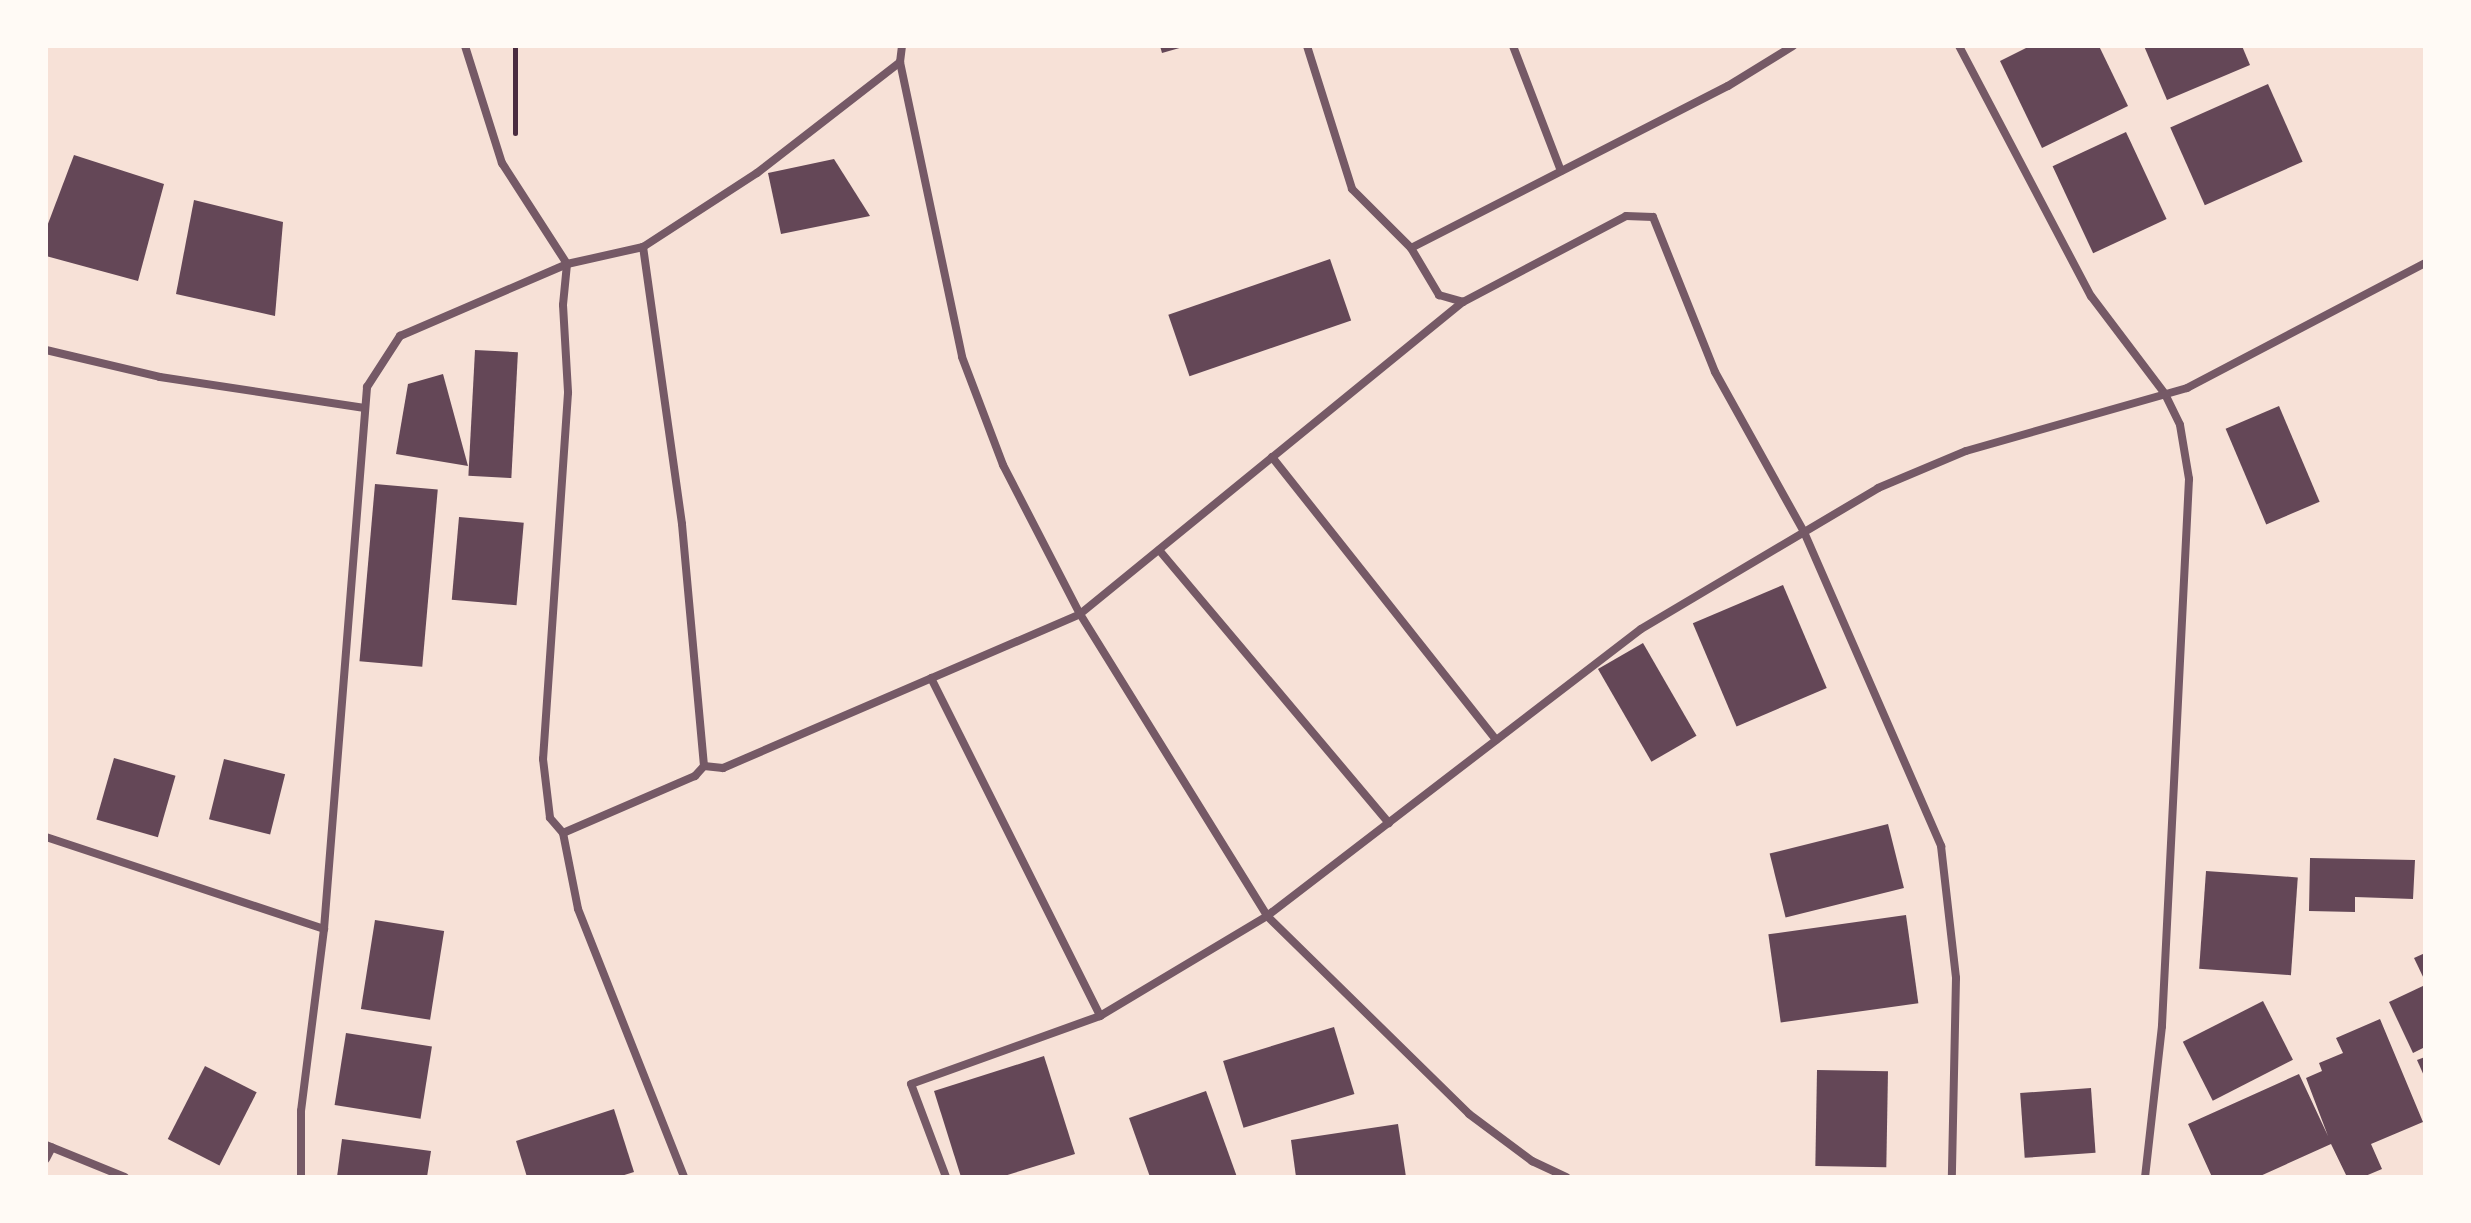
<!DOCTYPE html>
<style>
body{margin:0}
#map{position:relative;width:2471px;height:1223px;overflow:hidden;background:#f7e1d7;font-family:"IBM Plex Sans",sans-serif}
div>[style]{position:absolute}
.building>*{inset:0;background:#644757;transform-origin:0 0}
.path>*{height:5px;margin:-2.5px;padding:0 2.5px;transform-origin:2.5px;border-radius:2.5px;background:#4a2c40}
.minor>*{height:8px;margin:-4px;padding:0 4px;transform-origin:4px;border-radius:4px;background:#755966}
span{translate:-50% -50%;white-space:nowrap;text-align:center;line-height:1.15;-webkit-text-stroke:6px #fffaf5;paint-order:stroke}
.frame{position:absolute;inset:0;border:48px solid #fffaf5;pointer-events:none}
</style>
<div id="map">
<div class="building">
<i style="clip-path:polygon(1160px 46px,1183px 46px,1183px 47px,1162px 53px)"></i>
<i style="clip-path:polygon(2030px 46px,2099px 46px,2128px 106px,2042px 148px,2000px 61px)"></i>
<i style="clip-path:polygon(2144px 46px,2242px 46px,2250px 65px,2167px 100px)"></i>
<i style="left:2268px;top:84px;width:85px;height:107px;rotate:66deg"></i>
<i style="left:2126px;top:132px;width:96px;height:81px;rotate:65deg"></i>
<i style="clip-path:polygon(74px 155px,164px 184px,138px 281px,46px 256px,46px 229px)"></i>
<i style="clip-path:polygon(834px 159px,870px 216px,781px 234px,768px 173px)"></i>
<i style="clip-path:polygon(194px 200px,283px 222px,275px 316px,176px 294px)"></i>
<i style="left:1330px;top:259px;width:65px;height:171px;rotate:71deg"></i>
<i style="left:475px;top:350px;width:43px;height:126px;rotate:3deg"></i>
<i style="clip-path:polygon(443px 374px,468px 466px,396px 454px,408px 384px)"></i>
<i style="left:2279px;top:406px;width:104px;height:58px;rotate:67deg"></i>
<i style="left:375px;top:484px;width:63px;height:178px;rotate:5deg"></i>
<i style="left:459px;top:517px;width:65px;height:83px;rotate:5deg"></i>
<i style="left:1783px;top:585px;width:112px;height:98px;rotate:67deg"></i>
<i style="left:1643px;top:643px;width:107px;height:52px;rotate:60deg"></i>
<i style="left:114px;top:758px;width:64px;height:64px;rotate:16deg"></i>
<i style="left:224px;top:759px;width:63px;height:62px;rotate:14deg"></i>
<i style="left:1888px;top:824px;width:66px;height:122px;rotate:76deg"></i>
<i style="clip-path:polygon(2310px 858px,2415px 860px,2413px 899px,2355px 897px,2355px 912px,2309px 911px)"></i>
<i style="left:2206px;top:871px;width:92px;height:98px;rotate:4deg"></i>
<i style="left:1906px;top:915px;width:89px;height:139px;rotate:82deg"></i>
<i style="left:375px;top:920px;width:70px;height:90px;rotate:9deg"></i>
<i style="clip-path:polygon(2425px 953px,2425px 981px,2414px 958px)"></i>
<i style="clip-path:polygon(2425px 985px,2425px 1047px,2413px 1053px,2389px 1002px)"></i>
<i style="left:2263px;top:1001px;width:66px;height:90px;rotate:63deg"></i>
<i style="clip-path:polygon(2380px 1019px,2423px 1122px,2371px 1144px,2382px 1169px,2363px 1177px,2347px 1177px,2331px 1144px,2258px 1177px,2212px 1177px,2188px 1124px,2299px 1074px,2328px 1136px,2306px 1078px,2322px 1071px,2319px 1063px,2343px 1053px,2336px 1038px)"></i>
<i style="left:1334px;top:1027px;width:70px;height:116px;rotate:73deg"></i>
<i style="left:346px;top:1033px;width:87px;height:73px;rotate:9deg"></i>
<i style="clip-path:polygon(1044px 1056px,1075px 1154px,1001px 1177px,961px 1177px,934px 1091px)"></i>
<i style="clip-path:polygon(2425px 1057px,2425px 1078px,2417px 1060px)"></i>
<i style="left:205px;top:1066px;width:58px;height:82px;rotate:27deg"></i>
<i style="left:1817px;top:1070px;width:71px;height:96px;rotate:1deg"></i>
<i style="left:2091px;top:1088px;width:65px;height:71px;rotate:86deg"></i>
<i style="clip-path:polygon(1206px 1091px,1237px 1177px,1150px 1177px,1129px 1118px)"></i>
<i style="clip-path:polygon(614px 1109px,634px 1172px,618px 1177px,527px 1177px,516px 1141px)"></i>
<i style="clip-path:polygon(1398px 1124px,1406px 1177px,1296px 1177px,1291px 1140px)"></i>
<i style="clip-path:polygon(342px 1139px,431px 1151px,427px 1177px,337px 1177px)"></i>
</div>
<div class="path">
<i style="left:515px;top:46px;width:87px;rotate:90deg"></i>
</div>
<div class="minor">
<i style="left:465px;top:46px;width:123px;rotate:72.5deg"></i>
<i style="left:502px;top:163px;width:120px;rotate:57.2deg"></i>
<i style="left:567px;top:264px;width:41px;rotate:95.6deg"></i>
<i style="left:563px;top:305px;width:88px;rotate:86.7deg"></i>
<i style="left:568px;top:393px;width:367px;rotate:93.9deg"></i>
<i style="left:543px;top:759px;width:59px;rotate:83.2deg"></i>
<i style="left:550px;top:818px;width:20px;rotate:49deg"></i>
<i style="left:563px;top:833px;width:77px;rotate:78.8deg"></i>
<i style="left:578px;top:909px;width:288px;rotate:68.4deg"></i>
<i style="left:902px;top:46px;width:16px;rotate:97deg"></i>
<i style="left:900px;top:62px;width:301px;rotate:78.1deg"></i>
<i style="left:962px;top:357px;width:116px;rotate:69.2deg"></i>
<i style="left:1003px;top:465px;width:168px;rotate:62.7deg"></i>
<i style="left:1080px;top:614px;width:355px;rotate:58.2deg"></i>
<i style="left:1267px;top:916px;width:283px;rotate:44.4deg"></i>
<i style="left:1469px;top:1114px;width:79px;rotate:36.7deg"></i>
<i style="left:1532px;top:1161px;width:38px;rotate:25deg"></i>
<i style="left:1307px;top:46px;width:150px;rotate:72.5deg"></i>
<i style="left:1352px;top:189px;width:83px;rotate:45deg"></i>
<i style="left:1411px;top:248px;width:55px;rotate:59.2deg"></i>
<i style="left:1439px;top:295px;width:25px;rotate:16deg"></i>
<i style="left:1463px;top:302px;width:184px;rotate:-27.8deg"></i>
<i style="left:1626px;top:216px;width:27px;rotate:2deg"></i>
<i style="left:1653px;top:217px;width:167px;rotate:68.2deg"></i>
<i style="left:1715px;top:372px;width:183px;rotate:60.9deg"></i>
<i style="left:1804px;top:532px;width:343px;rotate:66.4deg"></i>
<i style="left:1941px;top:846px;width:133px;rotate:83.5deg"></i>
<i style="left:1956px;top:978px;width:199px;rotate:91.2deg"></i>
<i style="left:1513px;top:46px;width:134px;rotate:69deg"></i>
<i style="left:1959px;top:46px;width:283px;rotate:62.2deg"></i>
<i style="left:2091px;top:296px;width:123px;rotate:52.9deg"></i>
<i style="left:2165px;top:394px;width:34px;rotate:64deg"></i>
<i style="left:2180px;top:425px;width:55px;rotate:80.5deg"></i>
<i style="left:2189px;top:479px;width:548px;rotate:92.83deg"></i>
<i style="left:2162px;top:1026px;width:152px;rotate:96.4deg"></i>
<i style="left:1411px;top:248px;width:356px;rotate:-27.1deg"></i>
<i style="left:1728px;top:86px;width:76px;rotate:-31.6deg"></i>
<i style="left:46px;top:350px;width:117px;rotate:13.3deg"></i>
<i style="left:160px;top:377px;width:207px;rotate:8.6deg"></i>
<i style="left:1272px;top:457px;width:361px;rotate:51.6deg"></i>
<i style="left:1159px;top:550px;width:357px;rotate:49.9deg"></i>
<i style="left:931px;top:678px;width:378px;rotate:63.4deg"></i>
<i style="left:704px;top:766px;width:19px;rotate:6deg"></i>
<i style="left:723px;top:768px;width:389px;rotate:-23.3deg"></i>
<i style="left:1080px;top:614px;width:494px;rotate:-39.2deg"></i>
<i style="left:563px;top:833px;width:144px;rotate:-23.4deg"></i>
<i style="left:695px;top:776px;width:13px;rotate:-48deg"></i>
<i style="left:704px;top:766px;width:243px;rotate:-95.2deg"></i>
<i style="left:682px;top:524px;width:280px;rotate:-98deg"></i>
<i style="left:46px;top:837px;width:293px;rotate:18.3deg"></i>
<i style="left:46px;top:1145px;width:85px;rotate:22.1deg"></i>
<i style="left:46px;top:1159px;width:13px;rotate:-63deg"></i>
<i style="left:301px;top:1177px;width:66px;rotate:-90deg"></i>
<i style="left:301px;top:1111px;width:183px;rotate:-82.8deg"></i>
<i style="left:324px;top:929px;width:544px;rotate:-85.46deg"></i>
<i style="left:367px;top:387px;width:61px;rotate:-57.1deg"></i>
<i style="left:400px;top:336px;width:182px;rotate:-23.3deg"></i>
<i style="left:567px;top:264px;width:78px;rotate:-12.6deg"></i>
<i style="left:643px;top:247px;width:136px;rotate:-33deg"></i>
<i style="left:757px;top:173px;width:181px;rotate:-37.8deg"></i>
<i style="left:946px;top:1177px;width:99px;rotate:-110.6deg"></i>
<i style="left:911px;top:1084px;width:201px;rotate:-19.8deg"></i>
<i style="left:1100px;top:1016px;width:195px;rotate:-30.9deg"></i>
<i style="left:1267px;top:916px;width:471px;rotate:-37.5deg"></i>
<i style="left:1641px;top:629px;width:276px;rotate:-30.7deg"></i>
<i style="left:1878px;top:488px;width:95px;rotate:-22.8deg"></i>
<i style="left:1966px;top:451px;width:230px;rotate:-15.9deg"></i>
<i style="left:2187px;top:388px;width:269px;rotate:-27.7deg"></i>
</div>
<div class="frame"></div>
</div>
